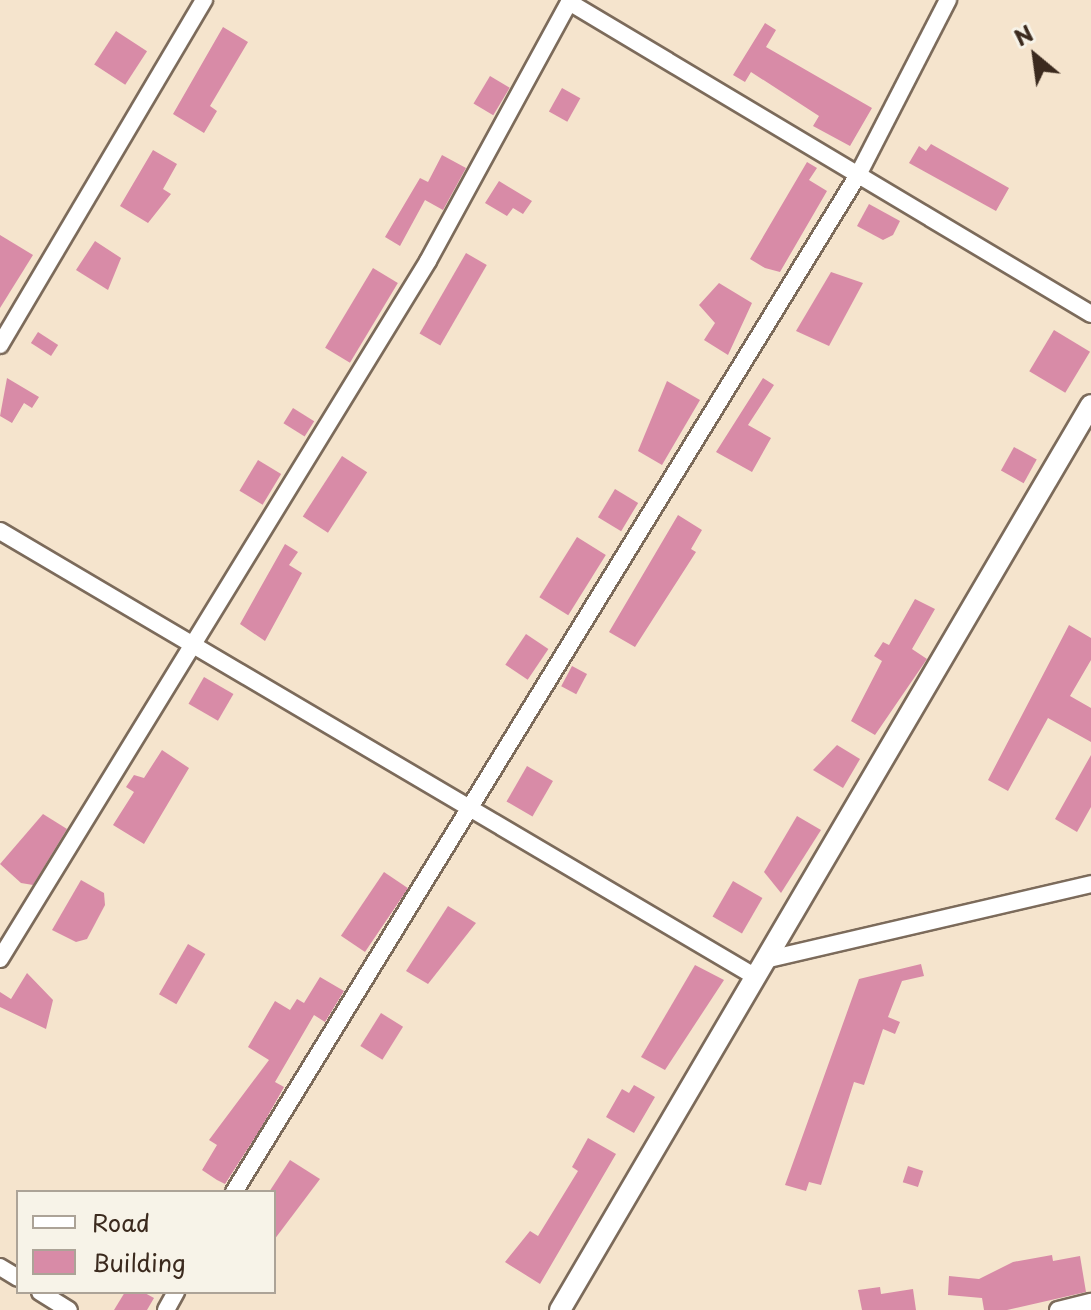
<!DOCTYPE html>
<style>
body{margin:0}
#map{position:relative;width:1091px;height:1310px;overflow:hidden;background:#f5e4cd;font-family:"Playpen Sans",sans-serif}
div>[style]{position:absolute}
.building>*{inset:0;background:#d88ba7;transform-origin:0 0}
.roads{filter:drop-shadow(2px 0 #7c6b5b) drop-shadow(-2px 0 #7c6b5b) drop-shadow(0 2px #7c6b5b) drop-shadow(0 -2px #7c6b5b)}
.minor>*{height:16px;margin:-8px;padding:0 8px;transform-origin:8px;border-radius:8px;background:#fff}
.tertiary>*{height:20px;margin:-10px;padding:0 10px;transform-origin:10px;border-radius:10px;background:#fff}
span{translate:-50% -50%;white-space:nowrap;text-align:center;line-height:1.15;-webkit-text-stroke:8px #f7f3e8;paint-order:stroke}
.legend{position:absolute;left:16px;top:1190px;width:260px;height:104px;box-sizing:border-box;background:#f7f3e8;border:2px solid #aca397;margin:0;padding:10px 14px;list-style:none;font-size:24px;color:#3b2a1e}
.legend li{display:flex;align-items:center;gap:16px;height:40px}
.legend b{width:40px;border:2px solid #aca397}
.north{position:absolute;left:995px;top:16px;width:80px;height:80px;-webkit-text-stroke:6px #f7f3e8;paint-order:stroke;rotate:331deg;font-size:22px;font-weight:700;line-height:32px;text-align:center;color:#3b2a1e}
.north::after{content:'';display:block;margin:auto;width:28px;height:36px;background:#3b2a1e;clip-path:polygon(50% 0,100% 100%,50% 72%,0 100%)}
</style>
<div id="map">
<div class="building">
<i style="clip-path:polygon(765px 23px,776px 30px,766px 47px,872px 108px,850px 146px,813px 126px,819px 116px,751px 72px,745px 82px,733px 75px)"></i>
<i style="clip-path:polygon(223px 27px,248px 42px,210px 106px,217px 111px,204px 133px,173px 114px)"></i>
<i style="left:116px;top:31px;width:37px;height:40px;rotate:33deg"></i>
<i style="left:490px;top:76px;width:23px;height:32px;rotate:31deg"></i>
<i style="left:562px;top:88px;width:21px;height:27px;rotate:29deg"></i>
<i style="clip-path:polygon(931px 144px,1009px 188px,996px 211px,909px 163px,919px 146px,926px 151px)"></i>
<i style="clip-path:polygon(153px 150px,177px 164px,163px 189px,171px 194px,148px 223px,120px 206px)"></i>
<i style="clip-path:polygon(442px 155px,466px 168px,443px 210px,425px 200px,400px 246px,385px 237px,420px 178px,428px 182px)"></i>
<i style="clip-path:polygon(807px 162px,817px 168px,809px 180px,827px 191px,780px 272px,765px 268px,750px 259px)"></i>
<i style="clip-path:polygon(499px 181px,532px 201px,523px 214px,513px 208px,507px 216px,485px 203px)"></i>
<i style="clip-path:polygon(869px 204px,900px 221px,893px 235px,883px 240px,857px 226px)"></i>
<i style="clip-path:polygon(0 235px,33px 255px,0 308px)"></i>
<i style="clip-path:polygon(95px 241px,121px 258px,108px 290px,76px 270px)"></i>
<i style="left:466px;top:253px;width:24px;height:93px;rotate:30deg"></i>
<i style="left:373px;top:268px;width:29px;height:93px;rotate:31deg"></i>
<i style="clip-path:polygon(831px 272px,863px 283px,829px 346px,796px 331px)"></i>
<i style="clip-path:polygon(719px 283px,752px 303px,728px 355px,704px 340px,715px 323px,699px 305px)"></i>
<i style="left:1054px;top:330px;width:42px;height:48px;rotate:31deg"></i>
<i style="left:38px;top:332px;width:24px;height:13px;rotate:33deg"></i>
<i style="clip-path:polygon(7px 378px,39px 397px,32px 408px,24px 403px,12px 423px,0 416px)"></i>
<i style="clip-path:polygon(763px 378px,774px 385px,748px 425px,771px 438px,752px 472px,716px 452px)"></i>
<i style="clip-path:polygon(667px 381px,700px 400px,662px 465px,638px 451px)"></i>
<i style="left:293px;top:408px;width:25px;height:18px;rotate:32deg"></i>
<i style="left:1014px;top:447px;width:26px;height:27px;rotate:29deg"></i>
<i style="left:342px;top:456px;width:30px;height:72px;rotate:33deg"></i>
<i style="left:258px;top:460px;width:27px;height:36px;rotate:31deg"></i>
<i style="left:615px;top:489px;width:27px;height:33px;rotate:31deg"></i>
<i style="clip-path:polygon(678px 515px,702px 530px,691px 549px,696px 552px,635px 647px,609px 632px)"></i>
<i style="left:577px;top:537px;width:34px;height:71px;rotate:32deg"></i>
<i style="clip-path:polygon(285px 544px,298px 552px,289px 565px,302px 573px,265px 641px,240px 624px)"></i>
<i style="clip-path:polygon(915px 599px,935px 609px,912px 649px,927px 659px,875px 735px,851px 721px,882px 661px,874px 656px,883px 642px,889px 645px)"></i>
<i style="clip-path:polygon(1069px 625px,1091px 638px,1091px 660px,1070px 696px,1091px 708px,1091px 742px,1048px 718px,1008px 791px,988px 780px)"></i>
<i style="left:526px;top:634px;width:27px;height:37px;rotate:34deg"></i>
<i style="left:572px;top:666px;width:17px;height:23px;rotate:28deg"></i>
<i style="left:204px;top:677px;width:34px;height:31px;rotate:30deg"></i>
<i style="clip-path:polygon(837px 745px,860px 759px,843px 788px,813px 770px)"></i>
<i style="clip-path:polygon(162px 750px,189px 768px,144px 844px,113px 825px,134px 792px,126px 787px,134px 775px,144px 778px)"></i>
<i style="clip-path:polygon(1091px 755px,1091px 807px,1077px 832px,1055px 819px)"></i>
<i style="left:527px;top:766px;width:30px;height:41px;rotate:30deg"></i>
<i style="clip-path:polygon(43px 814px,67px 829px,33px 885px,21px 883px,0 864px)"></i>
<i style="clip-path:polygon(797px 816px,821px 830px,781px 893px,764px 872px)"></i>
<i style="left:384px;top:872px;width:29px;height:77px;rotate:34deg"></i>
<i style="clip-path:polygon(81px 880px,104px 893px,105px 905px,87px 939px,76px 942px,52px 930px)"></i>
<i style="left:733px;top:881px;width:34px;height:41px;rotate:30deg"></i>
<i style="clip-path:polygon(448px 906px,476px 923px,428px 984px,406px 971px)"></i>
<i style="left:188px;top:944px;width:20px;height:58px;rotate:30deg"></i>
<i style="clip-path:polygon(921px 964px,924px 976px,902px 981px,888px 1017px,900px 1022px,895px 1034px,883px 1029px,864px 1085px,854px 1082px,821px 1185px,809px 1182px,806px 1191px,785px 1185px,859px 979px)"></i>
<i style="clip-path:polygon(695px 965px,724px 980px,665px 1070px,641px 1057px)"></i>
<i style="clip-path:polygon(27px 973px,53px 1000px,46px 1029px,0 1007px,0 992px,11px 999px)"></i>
<i style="clip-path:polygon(320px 977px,344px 991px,325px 1022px,314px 1015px,275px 1082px,284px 1087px,261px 1128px,225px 1184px,217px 1180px,202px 1170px,217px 1145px,209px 1140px,269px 1060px,248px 1047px,275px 1001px,290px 1010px,297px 999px,304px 1003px)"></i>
<i style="left:381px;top:1013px;width:26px;height:39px;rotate:32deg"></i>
<i style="clip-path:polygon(634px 1085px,655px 1097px,634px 1133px,606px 1117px,622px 1089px,629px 1093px)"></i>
<i style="clip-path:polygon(588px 1138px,616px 1154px,540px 1284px,505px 1262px,530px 1231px,538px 1236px,578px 1171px,572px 1167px)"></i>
<i style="clip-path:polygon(290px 1160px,320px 1179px,274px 1240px,269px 1192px)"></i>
<i style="left:908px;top:1166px;width:16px;height:17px;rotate:18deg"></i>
<i style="clip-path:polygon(1052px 1255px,1053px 1261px,1080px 1256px,1086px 1292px,1007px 1310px,984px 1310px,982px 1298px,948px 1295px,949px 1276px,979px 1279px,1013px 1262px)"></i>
<i style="clip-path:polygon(880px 1287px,881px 1294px,913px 1289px,916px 1310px,862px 1310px,858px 1290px)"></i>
<i style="clip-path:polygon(125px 1292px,143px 1292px,154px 1298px,147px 1310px,114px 1310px)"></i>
</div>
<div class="roads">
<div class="minor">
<i style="left:0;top:345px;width:401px;rotate:-59.4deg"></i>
<i style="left:0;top:531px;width:878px;rotate:30.54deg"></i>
<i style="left:0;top:959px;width:819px;rotate:-58.48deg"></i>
<i style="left:428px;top:261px;width:295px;rotate:-61.4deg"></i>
<i style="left:569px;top:2px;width:608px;rotate:30.87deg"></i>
<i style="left:765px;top:960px;width:335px;rotate:-13.1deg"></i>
<i style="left:234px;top:1192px;width:1193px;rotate:-58.47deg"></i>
<i style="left:858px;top:175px;width:197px;rotate:-62.8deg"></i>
<i style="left:0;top:1267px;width:21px;rotate:31deg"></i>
<i style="left:40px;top:1292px;width:34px;rotate:32deg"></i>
<i style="left:166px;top:1310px;width:21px;rotate:-61deg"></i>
<i style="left:1058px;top:1310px;width:34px;rotate:-14deg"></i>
</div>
<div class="tertiary">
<i style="left:560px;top:1310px;width:1049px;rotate:-59.6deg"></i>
</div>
</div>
<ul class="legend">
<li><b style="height:10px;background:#fff"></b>Road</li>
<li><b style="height:22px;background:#d88ba7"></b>Building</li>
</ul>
<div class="north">N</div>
</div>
